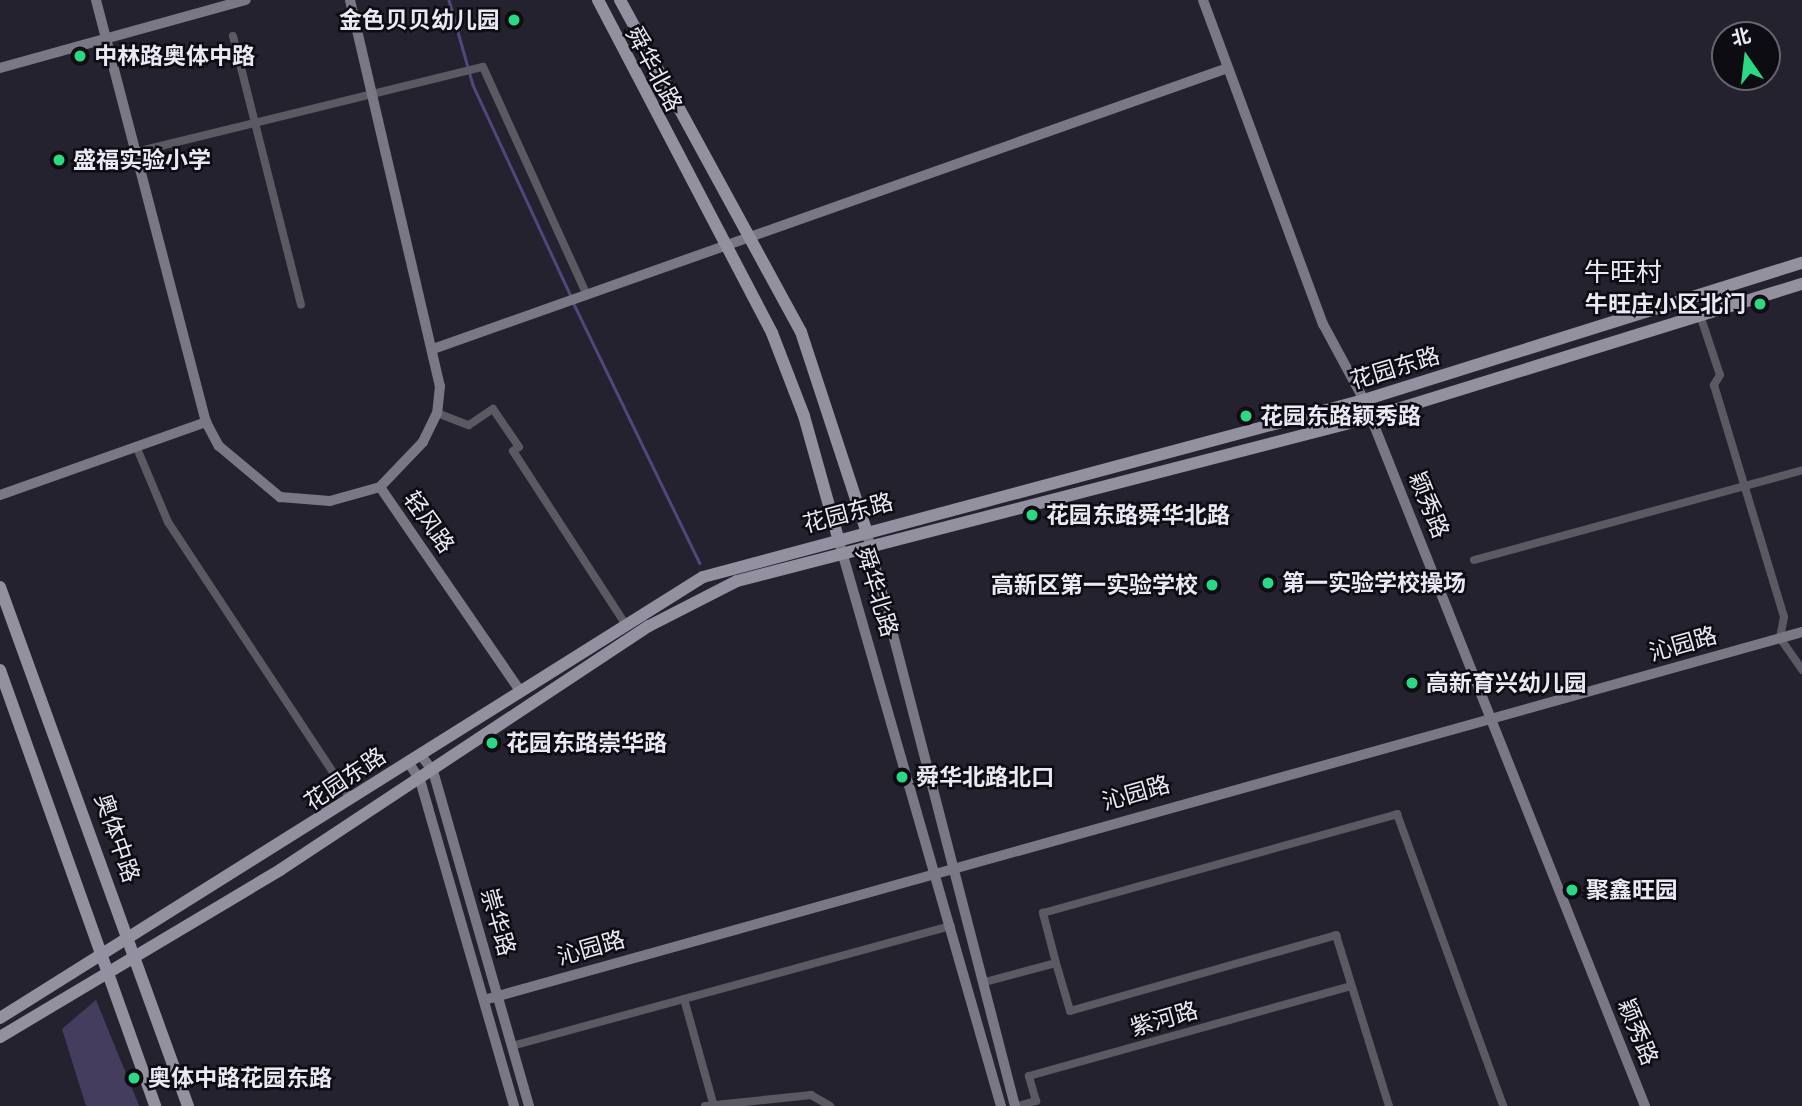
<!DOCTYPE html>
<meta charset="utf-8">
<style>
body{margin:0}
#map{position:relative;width:1802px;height:1106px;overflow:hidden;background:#252230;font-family:"Space Grotesk","Noto Sans SC",sans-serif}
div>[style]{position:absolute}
.green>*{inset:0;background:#443d5d}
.stream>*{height:2.5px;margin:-1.25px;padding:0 1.25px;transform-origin:1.25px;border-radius:1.25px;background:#54467c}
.street>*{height:8px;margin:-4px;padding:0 4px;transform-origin:4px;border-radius:4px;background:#5b5a62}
.secondary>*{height:10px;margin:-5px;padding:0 5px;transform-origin:5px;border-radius:5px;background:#7b7885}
.primary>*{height:12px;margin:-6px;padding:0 6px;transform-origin:6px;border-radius:6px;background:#93909f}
.dots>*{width:19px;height:19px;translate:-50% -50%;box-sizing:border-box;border:4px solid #0e0c13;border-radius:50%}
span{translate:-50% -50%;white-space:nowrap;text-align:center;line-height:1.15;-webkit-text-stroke:5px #0e0c13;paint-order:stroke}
.poi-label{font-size:23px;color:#eae8f2;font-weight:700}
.right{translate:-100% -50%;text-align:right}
.left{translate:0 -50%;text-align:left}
.street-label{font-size:23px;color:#eae8f2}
.quarter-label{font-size:26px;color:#eae8f2}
.north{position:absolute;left:1711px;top:21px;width:70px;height:70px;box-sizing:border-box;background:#0e0c13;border:2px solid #66646c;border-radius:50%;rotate:346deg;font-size:19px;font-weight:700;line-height:28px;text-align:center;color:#eae8f2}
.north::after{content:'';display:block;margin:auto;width:24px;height:32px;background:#2bd884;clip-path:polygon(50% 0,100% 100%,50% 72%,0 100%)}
</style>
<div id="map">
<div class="green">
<i style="clip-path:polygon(96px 1000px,138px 1103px,139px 1106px,86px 1106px,62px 1029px)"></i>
</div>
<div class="stream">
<i style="left:449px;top:0;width:88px;rotate:74.2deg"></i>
<i style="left:473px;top:85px;width:233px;rotate:65.1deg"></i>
<i style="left:573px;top:302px;width:290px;rotate:64.1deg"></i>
</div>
<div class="street">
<i style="left:233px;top:36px;width:277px;rotate:75.8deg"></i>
<i style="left:136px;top:152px;width:357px;rotate:-13.8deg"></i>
<i style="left:483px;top:67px;width:251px;rotate:65.5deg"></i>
<i style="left:1700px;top:315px;width:63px;rotate:71.6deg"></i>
<i style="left:1720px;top:375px;width:12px;rotate:121deg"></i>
<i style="left:1714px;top:385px;width:242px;rotate:73.2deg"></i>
<i style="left:1784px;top:617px;width:21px;rotate:101deg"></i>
<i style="left:1780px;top:638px;width:39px;rotate:55deg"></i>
<i style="left:437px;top:413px;width:34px;rotate:21deg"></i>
<i style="left:469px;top:425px;width:29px;rotate:-34deg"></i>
<i style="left:493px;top:409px;width:46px;rotate:55.6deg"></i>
<i style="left:519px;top:447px;width:7px;rotate:146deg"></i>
<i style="left:513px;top:451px;width:204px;rotate:57deg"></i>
<i style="left:136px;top:446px;width:82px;rotate:67.2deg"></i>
<i style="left:168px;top:522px;width:333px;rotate:56.6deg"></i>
<i style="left:1474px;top:560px;width:340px;rotate:-15.3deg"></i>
<i style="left:1056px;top:963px;width:52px;rotate:-104.6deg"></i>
<i style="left:1043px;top:913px;width:368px;rotate:-15.6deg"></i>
<i style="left:1397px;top:814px;width:311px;rotate:70deg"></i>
<i style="left:985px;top:982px;width:73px;rotate:-15deg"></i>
<i style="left:1056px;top:963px;width:50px;rotate:73.7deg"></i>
<i style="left:1070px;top:1011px;width:277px;rotate:-15.9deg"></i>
<i style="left:1336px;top:935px;width:179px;rotate:72.8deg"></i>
<i style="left:684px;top:999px;width:108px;rotate:74.4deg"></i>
<i style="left:512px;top:1046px;width:455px;rotate:-15.3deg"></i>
<i style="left:705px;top:1106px;width:107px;rotate:-5.9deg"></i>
<i style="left:811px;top:1095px;width:22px;rotate:30deg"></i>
<i style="left:1018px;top:1106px;width:19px;rotate:-16deg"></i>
<i style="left:1036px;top:1101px;width:26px;rotate:-106deg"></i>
<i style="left:1029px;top:1076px;width:334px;rotate:-15.6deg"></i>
</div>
<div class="secondary">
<i style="left:96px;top:0;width:436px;rotate:75.4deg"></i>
<i style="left:350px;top:0;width:396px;rotate:76.9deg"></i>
<i style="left:440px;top:386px;width:27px;rotate:96deg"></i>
<i style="left:437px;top:413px;width:32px;rotate:116deg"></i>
<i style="left:423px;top:442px;width:62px;rotate:133.7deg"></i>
<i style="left:1203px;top:0;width:346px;rotate:69.7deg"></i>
<i style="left:1323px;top:324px;width:86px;rotate:61.7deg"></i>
<i style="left:1364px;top:400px;width:760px;rotate:68.3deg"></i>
<i style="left:0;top:68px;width:255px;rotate:-15.5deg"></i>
<i style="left:433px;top:349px;width:843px;rotate:-19.47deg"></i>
<i style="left:0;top:495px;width:219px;rotate:-19.5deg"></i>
<i style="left:206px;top:422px;width:27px;rotate:62deg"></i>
<i style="left:219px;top:446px;width:80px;rotate:39.9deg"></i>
<i style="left:280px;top:497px;width:50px;rotate:4.6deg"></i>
<i style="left:330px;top:501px;width:52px;rotate:-15.6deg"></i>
<i style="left:380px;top:487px;width:247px;rotate:55.5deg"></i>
<i style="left:866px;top:530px;width:595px;rotate:75.5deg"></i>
<i style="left:838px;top:538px;width:591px;rotate:73.99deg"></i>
<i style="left:420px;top:754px;width:21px;rotate:53deg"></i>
<i style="left:433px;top:771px;width:348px;rotate:74deg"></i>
<i style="left:408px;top:762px;width:22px;rotate:56deg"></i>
<i style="left:420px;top:780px;width:339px;rotate:73.9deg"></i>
<i style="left:484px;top:1000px;width:1368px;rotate:-15.6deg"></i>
</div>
<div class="primary">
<i style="left:598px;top:0;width:376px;rotate:62.4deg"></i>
<i style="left:772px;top:333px;width:89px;rotate:68.9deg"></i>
<i style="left:804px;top:416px;width:127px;rotate:74.4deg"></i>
<i style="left:620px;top:0;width:378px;rotate:61.4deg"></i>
<i style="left:801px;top:332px;width:208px;rotate:71.8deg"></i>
<i style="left:0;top:587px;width:552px;rotate:70.09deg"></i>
<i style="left:0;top:670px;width:463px;rotate:70.4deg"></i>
<i style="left:0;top:1018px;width:830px;rotate:-32.1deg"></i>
<i style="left:703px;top:577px;width:684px;rotate:-14.99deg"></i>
<i style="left:1364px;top:400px;width:459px;rotate:-17.4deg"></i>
<i style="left:0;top:1037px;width:326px;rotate:-30.8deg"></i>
<i style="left:280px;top:870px;width:442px;rotate:-33.5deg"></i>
<i style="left:649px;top:626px;width:99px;rotate:-27.1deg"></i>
<i style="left:737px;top:581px;width:645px;rotate:-14.45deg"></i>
<i style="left:1362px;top:420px;width:461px;rotate:-17.2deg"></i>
</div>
<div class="dots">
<i style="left:514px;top:20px;background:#2bd884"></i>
<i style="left:80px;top:56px;background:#2bd884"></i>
<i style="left:59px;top:160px;background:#2bd884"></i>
<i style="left:1760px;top:304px;background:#2bd884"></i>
<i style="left:1246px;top:416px;background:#2bd884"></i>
<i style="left:1032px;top:515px;background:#2bd884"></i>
<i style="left:1268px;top:583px;background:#2bd884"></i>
<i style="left:1212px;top:585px;background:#2bd884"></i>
<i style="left:1412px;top:683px;background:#2bd884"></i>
<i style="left:492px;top:743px;background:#2bd884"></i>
<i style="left:902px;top:777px;background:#2bd884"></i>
<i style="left:1572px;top:890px;background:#2bd884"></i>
<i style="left:134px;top:1078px;background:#2bd884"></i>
</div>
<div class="poi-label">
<span class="right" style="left:500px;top:20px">金色贝贝幼儿园</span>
<span class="left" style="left:94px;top:56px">中林路奥体中路</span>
<span class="left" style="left:73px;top:160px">盛福实验小学</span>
<span class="right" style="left:1746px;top:304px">牛旺庄小区北门</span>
<span class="left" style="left:1260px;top:416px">花园东路颖秀路</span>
<span class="left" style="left:1046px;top:515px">花园东路舜华北路</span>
<span class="left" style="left:1282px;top:583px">第一实验学校操场</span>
<span class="right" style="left:1198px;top:585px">高新区第一实验学校</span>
<span class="left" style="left:1426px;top:683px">高新育兴幼儿园</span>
<span class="left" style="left:506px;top:743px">花园东路崇华路</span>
<span class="left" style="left:916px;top:777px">舜华北路北口</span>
<span class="left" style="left:1586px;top:890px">聚鑫旺园</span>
<span class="left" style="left:148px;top:1078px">奥体中路花园东路</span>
</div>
<div class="street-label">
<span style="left:654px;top:69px;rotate:62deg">舜华北路</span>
<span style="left:1395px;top:368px;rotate:-17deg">花园东路</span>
<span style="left:1429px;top:505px;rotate:68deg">颖秀路</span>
<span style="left:848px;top:513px;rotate:-15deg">花园东路</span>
<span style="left:429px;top:522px;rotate:55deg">轻风路</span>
<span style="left:877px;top:592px;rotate:73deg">舜华北路</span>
<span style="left:1683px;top:644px;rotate:-16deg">沁园路</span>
<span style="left:345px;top:779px;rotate:-34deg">花园东路</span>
<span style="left:1136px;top:793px;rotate:-16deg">沁园路</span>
<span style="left:117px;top:838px;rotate:71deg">奥体中路</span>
<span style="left:498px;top:922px;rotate:74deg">崇华路</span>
<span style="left:591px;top:948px;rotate:-16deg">沁园路</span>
<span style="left:1164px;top:1019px;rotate:-16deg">紫河路</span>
<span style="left:1638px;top:1032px;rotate:68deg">颖秀路</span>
</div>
<div class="quarter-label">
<span style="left:1623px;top:273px">牛旺村</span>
</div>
<div class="north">北</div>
</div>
